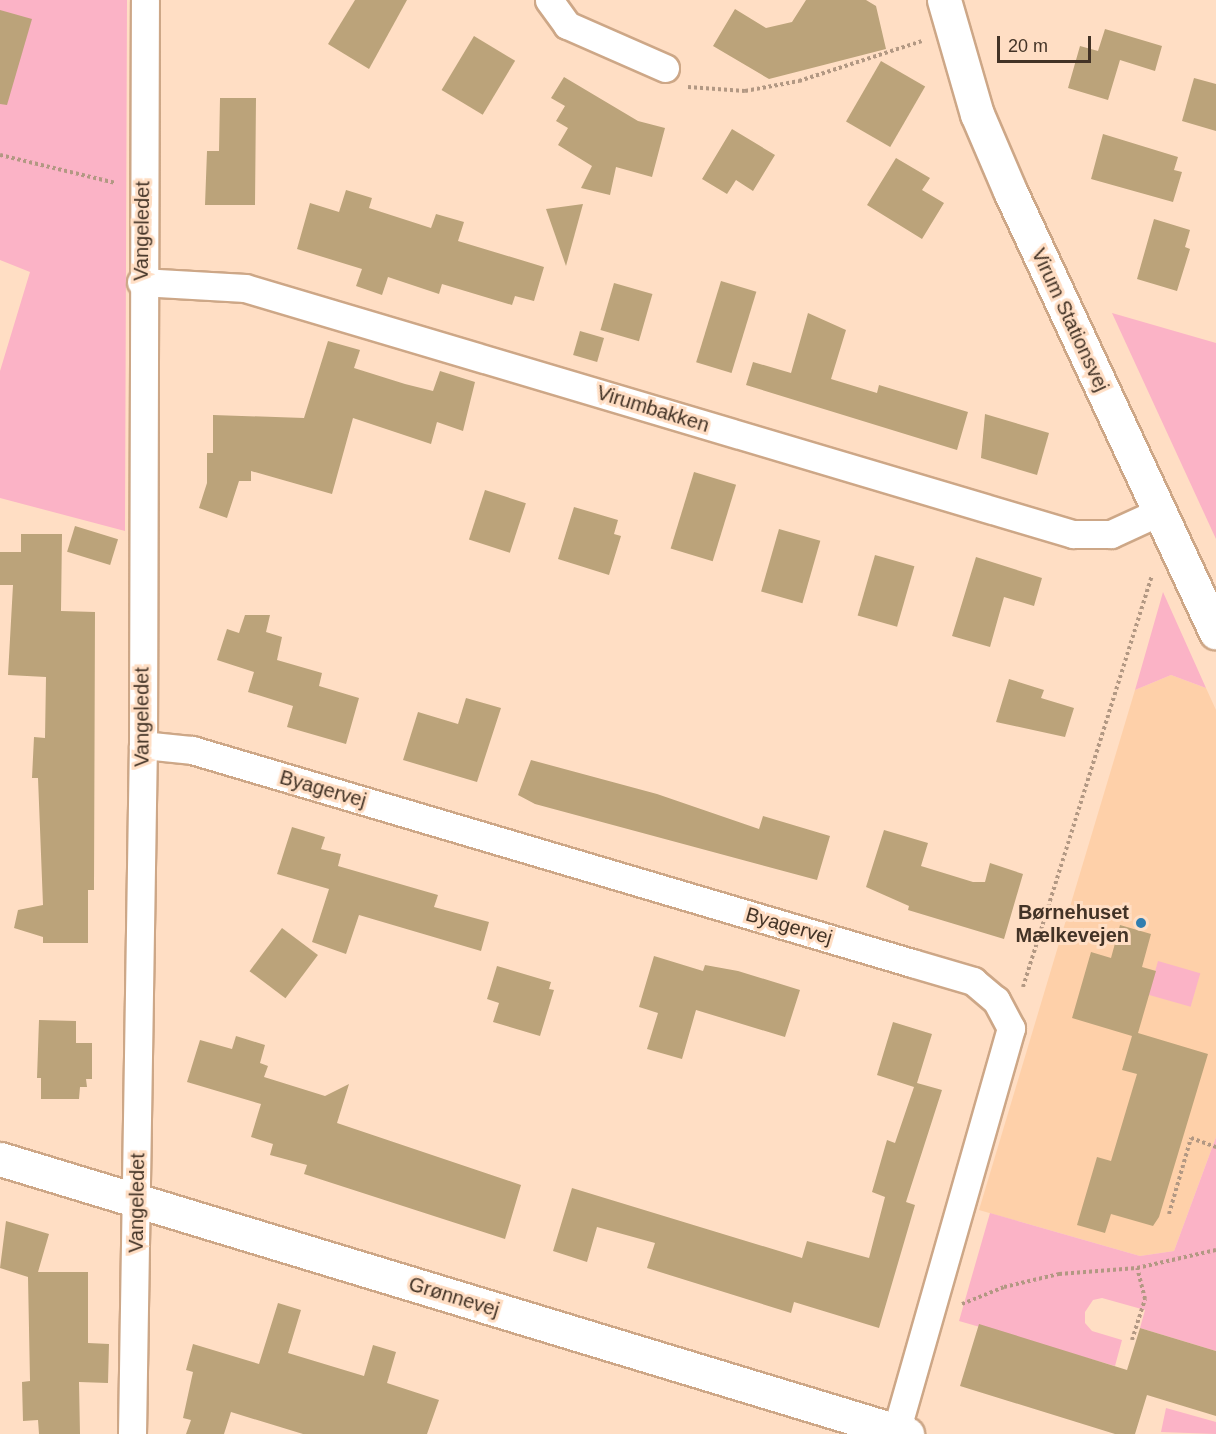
<!DOCTYPE html>
<meta charset="utf-8">
<style>
body{margin:0}
#map{position:relative;width:1216px;height:1434px;overflow:hidden;background:#ffdec4;font-family:Helvetica,sans-serif}
div>[style]{position:absolute}
.built>*{inset:0;background:#fed0a9}
.green>*{inset:0;background:#fbb3c6;transform-origin:0 0}
.building>*{inset:0;background:#bba37a;transform-origin:0 0}
.path>*{height:4px;margin-top:-2px;transform-origin:0;background:repeating-linear-gradient(90deg,#b29883 0 3px,transparent 0 6px)}
.roads{filter:drop-shadow(2px 0 #cda787) drop-shadow(-2px 0 #cda787) drop-shadow(0 2px #cda787) drop-shadow(0 -2px #cda787)}
.minor>*{height:27px;margin:-13.5px;padding:0 13.5px;transform-origin:13.5px;border-radius:13.5px;background:#fff}
.tertiary>*{height:33px;margin:-16.5px;padding:0 16.5px;transform-origin:16.5px;border-radius:16.5px;background:#fff}
.dots>*{width:16px;height:16px;translate:-50% -50%;box-sizing:border-box;border:3px solid #ffdec4;border-radius:50%}
span{translate:-50% -50%;white-space:nowrap;text-align:center;line-height:1.15;-webkit-text-stroke:6px #ffdec4;paint-order:stroke}
.street-label{font-size:20px;color:#433326}
.poi-label{font-size:20px;color:#433326;font-weight:700}
.right{translate:-100% -50%;text-align:right}
.scale{position:absolute;left:997px;top:36px;width:94px;height:27px;box-sizing:border-box;border:3px solid #433326;border-top:0;padding-left:8px;font-size:18px;line-height:21px;white-space:nowrap;color:#433326;-webkit-text-stroke:4px #ffdec4;paint-order:stroke}
</style>
<div id="map">
<div class="built">
<i style="clip-path:polygon(1171px 675px,1206px 688px,1216px 710px,1216px 1137px,1174px 1251px,1140px 1256px,979px 1210px,1135px 690px)"></i>
</div>
<div class="green">
<i style="clip-path:polygon(0 0,127px 0,125px 531px,0 498px,0 371px,30px 272px,0 260px)"></i>
<i style="clip-path:polygon(1112px 313px,1216px 343px,1216px 539px)"></i>
<i style="clip-path:polygon(1163px 592px,1206px 688px,1171px 675px,1135px 690px)"></i>
<i style="left:1158px;top:961px;width:44px;height:35px;rotate:16deg"></i>
<i style="clip-path:polygon(1216px 1137px,1216px 1351px,1140px 1328px,1145px 1310px,1102px 1298px,1093px 1300px,1085px 1312px,1085px 1323px,1092px 1331px,1122px 1340px,1115px 1366px,959px 1321px,990px 1213px,1140px 1256px,1174px 1251px)"></i>
<i style="clip-path:polygon(1166px 1408px,1216px 1422px,1216px 1434px,1161px 1432px)"></i>
</div>
<div class="building">
<i style="clip-path:polygon(355px 0,407px 0,369px 69px,328px 44px)"></i>
<i style="clip-path:polygon(806px 0,866px 0,876px 6px,886px 49px,769px 79px,713px 46px,735px 9px,766px 28px,792px 22px)"></i>
<i style="clip-path:polygon(0 10px,32px 19px,7px 105px,0 104px)"></i>
<i style="clip-path:polygon(1105px 29px,1162px 46px,1155px 71px,1120px 60px,1108px 100px,1068px 88px,1080px 46px,1098px 51px)"></i>
<i style="left:474px;top:36px;width:48px;height:63px;rotate:31deg"></i>
<i style="left:881px;top:61px;width:51px;height:70px;rotate:30deg"></i>
<i style="clip-path:polygon(564px 77px,638px 121px,665px 128px,652px 177px,616px 167px,610px 195px,581px 188px,592px 166px,558px 145px,568px 128px,556px 121px,565px 106px,551px 98px)"></i>
<i style="clip-path:polygon(1194px 78px,1216px 84px,1216px 131px,1182px 121px)"></i>
<i style="clip-path:polygon(220px 98px,256px 98px,255px 205px,205px 205px,207px 151px,219px 151px)"></i>
<i style="clip-path:polygon(732px 129px,775px 155px,753px 191px,736px 180px,727px 194px,702px 179px)"></i>
<i style="clip-path:polygon(1103px 134px,1178px 157px,1174px 170px,1182px 172px,1173px 202px,1091px 179px)"></i>
<i style="clip-path:polygon(896px 158px,930px 178px,922px 190px,944px 203px,922px 239px,867px 205px)"></i>
<i style="clip-path:polygon(346px 190px,372px 198px,369px 208px,431px 228px,436px 214px,464px 222px,458px 241px,544px 267px,534px 301px,515px 296px,512px 305px,442px 284px,439px 294px,388px 277px,382px 295px,356px 286px,362px 269px,297px 249px,310px 203px,339px 212px)"></i>
<i style="clip-path:polygon(583px 204px,566px 266px,546px 209px)"></i>
<i style="clip-path:polygon(1154px 219px,1190px 230px,1185px 247px,1190px 249px,1177px 291px,1137px 279px)"></i>
<i style="left:721px;top:281px;width:37px;height:85px;rotate:17deg"></i>
<i style="left:614px;top:283px;width:40px;height:49px;rotate:16deg"></i>
<i style="clip-path:polygon(808px 313px,846px 330px,831px 379px,877px 393px,879px 385px,968px 412px,957px 450px,746px 385px,753px 362px,791px 373px)"></i>
<i style="left:580px;top:331px;width:25px;height:25px;rotate:16deg"></i>
<i style="clip-path:polygon(328px 341px,360px 350px,354px 368px,405px 384px,433px 391px,440px 371px,475px 382px,463px 431px,437px 422px,431px 444px,353px 418px,332px 494px,251px 471px,251px 481px,239px 481px,227px 518px,199px 508px,207px 483px,207px 453px,213px 453px,213px 415px,304px 418px)"></i>
<i style="clip-path:polygon(985px 414px,1049px 433px,1037px 475px,981px 458px)"></i>
<i style="left:694px;top:472px;width:44px;height:80px;rotate:17deg"></i>
<i style="left:485px;top:490px;width:43px;height:52px;rotate:18deg"></i>
<i style="clip-path:polygon(574px 507px,618px 520px,614px 534px,621px 536px,609px 575px,558px 559px)"></i>
<i style="left:75px;top:526px;width:45px;height:27px;rotate:17deg"></i>
<i style="left:779px;top:529px;width:43px;height:65px;rotate:16deg"></i>
<i style="clip-path:polygon(21px 534px,62px 534px,61px 611px,95px 612px,94px 890px,88px 890px,88px 943px,43px 943px,43px 937px,14px 928px,18px 910px,43px 905px,38px 778px,32px 778px,34px 737px,45px 738px,46px 677px,8px 675px,13px 585px,0 585px,0 552px,21px 552px)"></i>
<i style="left:875px;top:555px;width:41px;height:63px;rotate:16deg"></i>
<i style="clip-path:polygon(976px 557px,1042px 578px,1034px 606px,1004px 597px,990px 647px,952px 636px)"></i>
<i style="clip-path:polygon(245px 615px,270px 615px,266px 632px,282px 637px,277px 660px,322px 673px,319px 686px,359px 698px,346px 744px,287px 727px,293px 706px,248px 692px,254px 672px,217px 660px,227px 629px,239px 633px)"></i>
<i style="clip-path:polygon(1009px 679px,1044px 690px,1041px 698px,1074px 708px,1065px 737px,996px 722px)"></i>
<i style="clip-path:polygon(466px 698px,501px 708px,477px 782px,403px 760px,418px 712px,458px 724px)"></i>
<i style="clip-path:polygon(531px 760px,657px 794px,759px 829px,763px 816px,830px 836px,817px 880px,535px 804px,518px 795px)"></i>
<i style="clip-path:polygon(292px 827px,325px 837px,321px 849px,341px 854px,338px 866px,438px 895px,434px 907px,489px 922px,481px 951px,359px 915px,346px 954px,312px 942px,329px 889px,277px 874px)"></i>
<i style="clip-path:polygon(884px 830px,928px 843px,921px 866px,973px 882px,985px 882px,990px 863px,1023px 874px,1004px 939px,908px 910px,909px 906px,866px 887px)"></i>
<i style="clip-path:polygon(1120px 925px,1151px 934px,1142px 967px,1156px 971px,1138px 1033px,1208px 1054px,1159px 1217px,1153px 1226px,1111px 1214px,1105px 1233px,1077px 1225px,1097px 1157px,1111px 1161px,1137px 1074px,1122px 1070px,1132px 1036px,1072px 1018px,1091px 952px,1111px 958px)"></i>
<i style="left:282px;top:928px;width:45px;height:54px;rotate:37deg"></i>
<i style="clip-path:polygon(654px 956px,703px 971px,705px 965px,738px 971px,800px 990px,785px 1037px,696px 1010px,682px 1059px,647px 1049px,658px 1013px,639px 1007px)"></i>
<i style="clip-path:polygon(497px 966px,551px 982px,549px 989px,554px 990px,540px 1036px,493px 1022px,499px 1003px,487px 999px)"></i>
<i style="clip-path:polygon(39px 1020px,76px 1021px,76px 1043px,92px 1043px,92px 1079px,86px 1079px,87px 1087px,80px 1087px,79px 1099px,41px 1099px,41px 1078px,37px 1078px)"></i>
<i style="clip-path:polygon(893px 1022px,932px 1034px,917px 1083px,942px 1090px,906px 1202px,915px 1205px,879px 1328px,794px 1302px,791px 1313px,647px 1268px,655px 1243px,597px 1227px,587px 1262px,553px 1251px,572px 1188px,802px 1258px,807px 1241px,869px 1258px,885px 1197px,872px 1192px,887px 1140px,895px 1143px,914px 1087px,877px 1075px)"></i>
<i style="clip-path:polygon(236px 1036px,265px 1045px,260px 1063px,268px 1066px,264px 1077px,325px 1096px,349px 1084px,337px 1123px,521px 1185px,505px 1239px,304px 1174px,307px 1165px,270px 1155px,273px 1144px,251px 1137px,261px 1104px,187px 1082px,200px 1040px,232px 1049px)"></i>
<i style="clip-path:polygon(6px 1221px,49px 1234px,38px 1272px,88px 1272px,88px 1343px,109px 1344px,108px 1383px,79px 1382px,80px 1434px,39px 1434px,38px 1420px,23px 1421px,22px 1382px,30px 1381px,28px 1277px,0 1268px)"></i>
<i style="clip-path:polygon(278px 1303px,301px 1310px,288px 1353px,364px 1376px,373px 1345px,396px 1352px,387px 1383px,439px 1400px,427px 1434px,303px 1434px,231px 1412px,224px 1434px,186px 1434px,191px 1420px,183px 1418px,193px 1372px,186px 1370px,193px 1344px,259px 1364px)"></i>
<i style="clip-path:polygon(979px 1324px,1127px 1370px,1140px 1328px,1216px 1351px,1216px 1416px,1147px 1395px,1135px 1434px,1115px 1434px,960px 1386px)"></i>
</div>
<div class="path">
<i style="left:688px;top:87px;width:57px;rotate:4deg"></i>
<i style="left:745px;top:91px;width:55px;rotate:-10.5deg"></i>
<i style="left:799px;top:81px;width:129px;rotate:-18deg"></i>
<i style="left:0;top:155px;width:119px;rotate:13.6deg"></i>
<i style="left:1023px;top:987px;width:431px;rotate:-72.6deg"></i>
<i style="left:1169px;top:1214px;width:79px;rotate:-73.9deg"></i>
<i style="left:1191px;top:1138px;width:27px;rotate:20deg"></i>
<i style="left:962px;top:1304px;width:45px;rotate:-22deg"></i>
<i style="left:1004px;top:1287px;width:57px;rotate:-13.3deg"></i>
<i style="left:1059px;top:1274px;width:78px;rotate:-4.4deg"></i>
<i style="left:1137px;top:1268px;width:81px;rotate:-12.8deg"></i>
<i style="left:1132px;top:1340px;width:43px;rotate:-72.4deg"></i>
<i style="left:1145px;top:1299px;width:32px;rotate:-104deg"></i>
</div>
<div class="roads">
<div class="minor">
<i style="left:549px;top:0;width:31px;rotate:54deg"></i>
<i style="left:567px;top:25px;width:107px;rotate:23.7deg"></i>
<i style="left:141px;top:282px;width:104px;rotate:3.3deg"></i>
<i style="left:245px;top:288px;width:864px;rotate:16.55deg"></i>
<i style="left:1073px;top:534px;width:38px"></i>
<i style="left:1111px;top:534px;width:53px;rotate:-24.6deg"></i>
<i style="left:143px;top:745px;width:49px;rotate:5.8deg"></i>
<i style="left:192px;top:750px;width:751px;rotate:16.48deg"></i>
<i style="left:912px;top:963px;width:64px;rotate:16.4deg"></i>
<i style="left:973px;top:981px;width:30px;rotate:40deg"></i>
<i style="left:996px;top:1000px;width:32px;rotate:62deg"></i>
<i style="left:1011px;top:1028px;width:419px;rotate:105.9deg"></i>
<i style="left:132px;top:1434px;width:689px;rotate:-89.09deg"></i>
<i style="left:143px;top:745px;width:745px;rotate:-89.85deg"></i>
</div>
<div class="tertiary">
<i style="left:944px;top:0;width:119px;rotate:73.9deg"></i>
<i style="left:977px;top:114px;width:84px;rotate:66.8deg"></i>
<i style="left:1010px;top:191px;width:487px;rotate:65deg"></i>
<i style="left:0;top:1159px;width:948px;rotate:16.87deg"></i>
</div>
</div>
<div class="dots">
<i style="left:1141px;top:923px;background:#317eb0"></i>
</div>
<div class="street-label">
<span style="left:142px;top:231px;rotate:-89deg">Vangeledet</span>
<span style="left:1070px;top:320px;rotate:65deg">Virum Stationsvej</span>
<span style="left:653px;top:409px;rotate:17deg">Virumbakken</span>
<span style="left:142px;top:717px;rotate:-90deg">Vangeledet</span>
<span style="left:323px;top:789px;rotate:16deg">Byagervej</span>
<span style="left:789px;top:926px;rotate:16deg">Byagervej</span>
<span style="left:137px;top:1203px;rotate:-89deg">Vangeledet</span>
<span style="left:454px;top:1297px;rotate:17deg">Grønnevej</span>
</div>
<div class="poi-label">
<span class="right" style="left:1129px;top:924px">Børnehuset<br>Mælkevejen</span>
</div>
<div class="scale">20 m</div>
</div>
